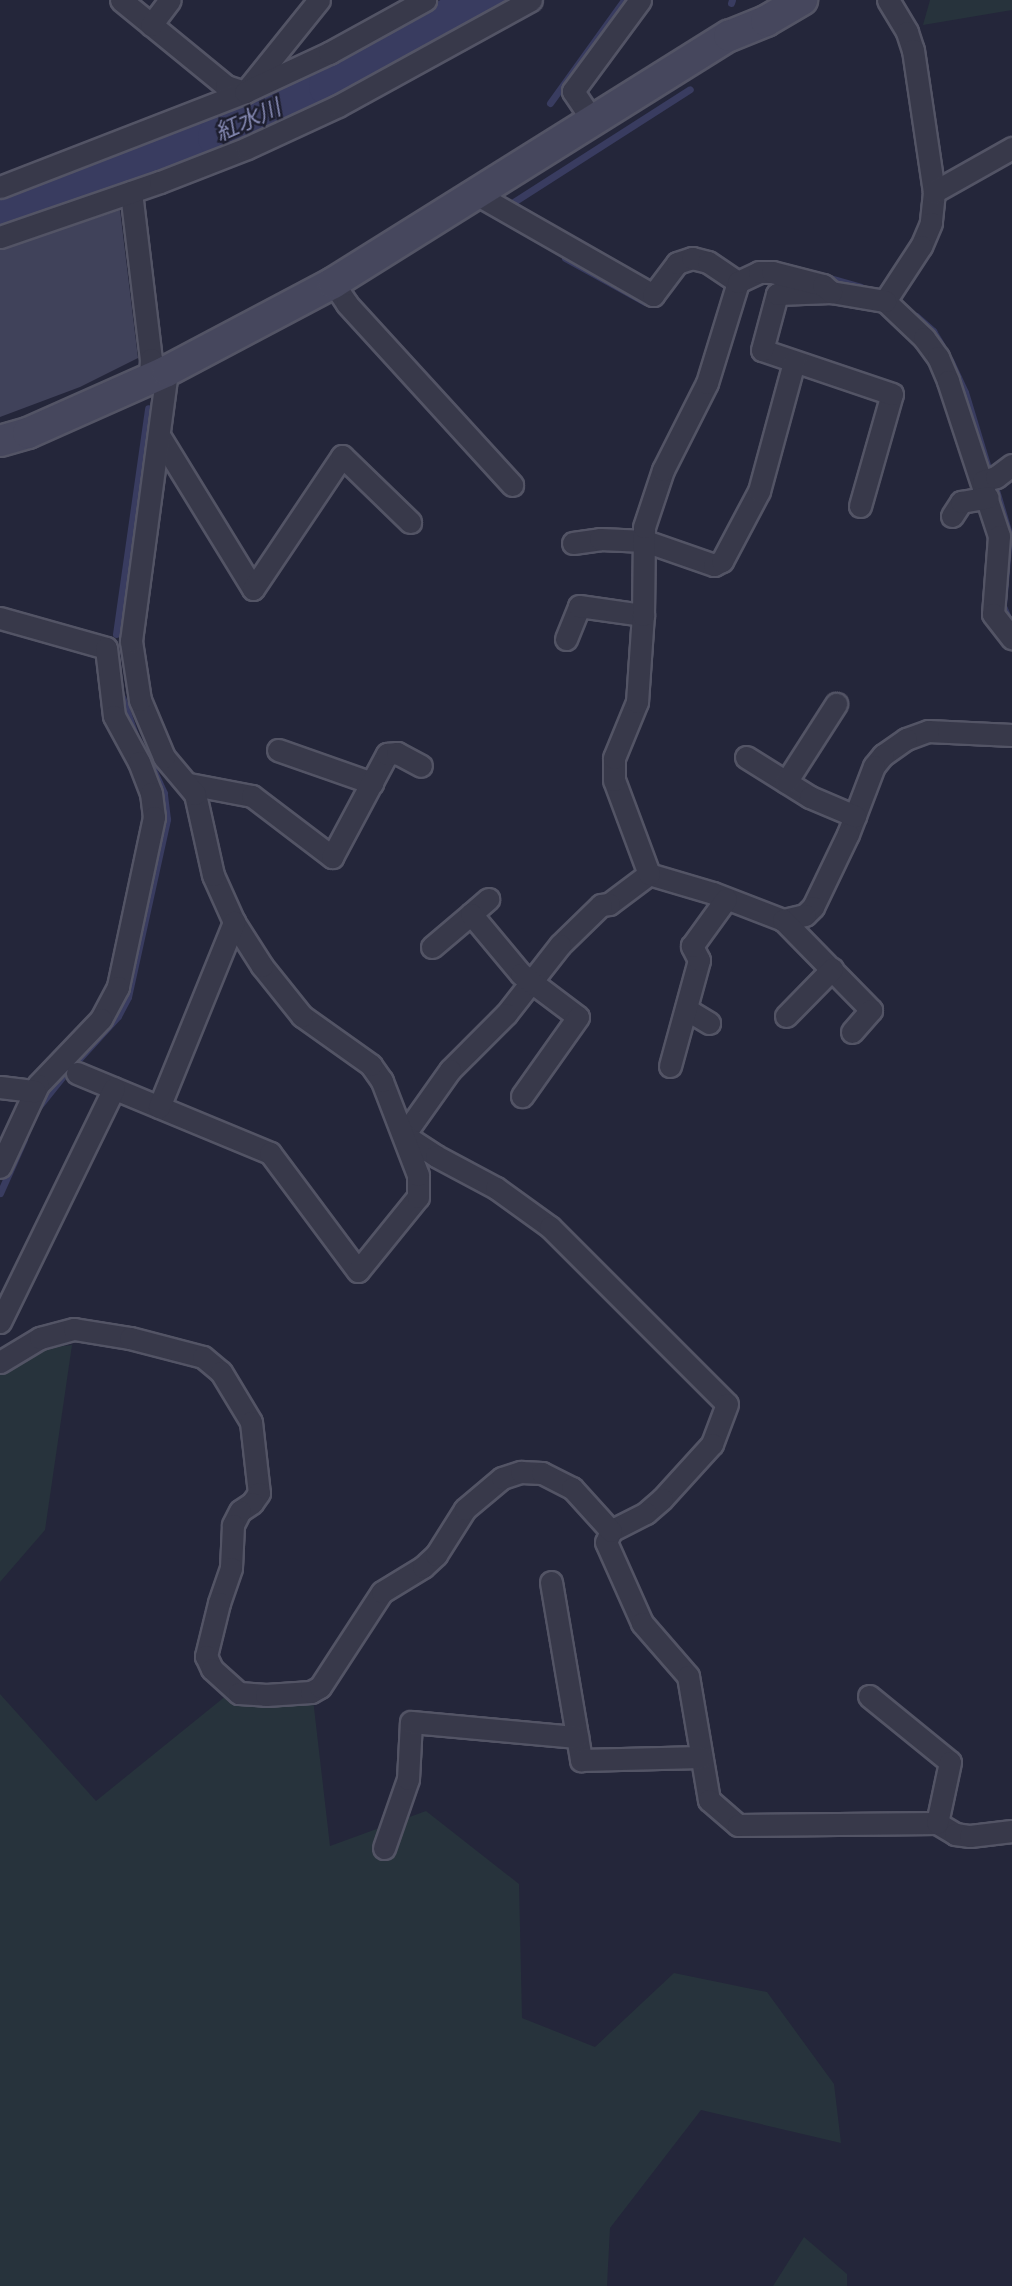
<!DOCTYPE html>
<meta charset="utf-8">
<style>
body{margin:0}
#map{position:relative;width:1012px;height:2286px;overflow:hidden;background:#24263a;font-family:Overpass,"Noto Sans JP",sans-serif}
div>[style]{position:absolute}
.green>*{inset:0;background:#27333c}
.stream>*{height:7px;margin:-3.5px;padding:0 3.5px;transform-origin:3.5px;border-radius:3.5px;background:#393c60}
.river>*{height:42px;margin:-21px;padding:0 21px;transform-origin:21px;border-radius:21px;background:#393c60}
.building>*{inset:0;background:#40425a}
.roads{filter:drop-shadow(2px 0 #535465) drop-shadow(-2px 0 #535465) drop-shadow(0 2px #535465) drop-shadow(0 -2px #535465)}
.street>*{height:21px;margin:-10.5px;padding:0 10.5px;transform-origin:10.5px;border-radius:10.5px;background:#38394a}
.secondary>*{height:30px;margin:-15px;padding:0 15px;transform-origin:15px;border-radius:15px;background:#46475d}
span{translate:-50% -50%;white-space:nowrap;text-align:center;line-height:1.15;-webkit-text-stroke:5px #1d1e2f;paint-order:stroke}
.water-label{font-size:23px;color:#8488b1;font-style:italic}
</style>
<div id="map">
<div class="green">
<i style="clip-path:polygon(930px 0,1012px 0,1012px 10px,923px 25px)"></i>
<i style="clip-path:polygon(72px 1345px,45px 1530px,0 1582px,0 1371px,30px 1350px)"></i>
<i style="clip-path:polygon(0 1694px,96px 1801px,227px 1695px,313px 1699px,330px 1846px,426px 1811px,519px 1884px,522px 2018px,595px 2047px,674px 1973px,767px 1992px,834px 2084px,841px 2143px,701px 2110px,610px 2228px,607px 2286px,0 2286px)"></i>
<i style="clip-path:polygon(804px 2237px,847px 2274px,847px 2286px,773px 2286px)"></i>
</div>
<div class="stream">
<i style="left:731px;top:3px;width:3px;rotate:-72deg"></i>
<i style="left:550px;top:103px;width:127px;rotate:-54.3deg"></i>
<i style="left:512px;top:203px;width:211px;rotate:-32.6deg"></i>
<i style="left:565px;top:258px;width:91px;rotate:28.8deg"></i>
<i style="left:830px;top:278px;width:32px;rotate:16deg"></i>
<i style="left:916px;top:316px;width:23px;rotate:41deg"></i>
<i style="left:933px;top:331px;width:17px;rotate:59deg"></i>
<i style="left:950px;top:360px;width:35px;rotate:65deg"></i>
<i style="left:965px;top:392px;width:79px;rotate:73.2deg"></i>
<i style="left:996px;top:490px;width:46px;rotate:73.5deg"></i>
<i style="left:1009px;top:534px;width:72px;rotate:94.8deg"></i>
<i style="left:1003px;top:606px;width:15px;rotate:67deg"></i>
<i style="left:116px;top:634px;width:228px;rotate:-81.9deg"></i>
<i style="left:122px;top:697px;width:40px;rotate:71.1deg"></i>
<i style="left:78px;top:1060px;width:59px;rotate:-47.7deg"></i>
<i style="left:118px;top:1016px;width:21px;rotate:-62deg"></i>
<i style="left:128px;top:997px;width:182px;rotate:-77.6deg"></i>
<i style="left:167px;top:819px;width:26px;rotate:-97deg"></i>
<i style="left:164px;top:793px;width:43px;rotate:-114.8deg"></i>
<i style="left:39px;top:1106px;width:45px;rotate:-51.3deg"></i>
<i style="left:0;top:1193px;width:59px;rotate:-66deg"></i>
</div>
<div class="river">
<i style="left:0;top:215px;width:232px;rotate:-19.6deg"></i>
<i style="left:219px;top:137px;width:122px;rotate:-24.7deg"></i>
<i style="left:330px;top:86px;width:176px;rotate:-29.3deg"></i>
</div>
<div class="building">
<i style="clip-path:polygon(120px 210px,138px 358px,80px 387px,0 417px,0 250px)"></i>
</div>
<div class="roads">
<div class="street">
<i style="left:121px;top:0;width:136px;rotate:39.3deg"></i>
<i style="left:226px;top:86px;width:20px;rotate:18deg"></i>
<i style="left:245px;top:92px;width:118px;rotate:-51.2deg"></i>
<i style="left:888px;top:0;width:37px;rotate:59deg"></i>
<i style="left:907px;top:32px;width:19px;rotate:72deg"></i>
<i style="left:913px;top:50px;width:144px;rotate:81.6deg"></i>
<i style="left:934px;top:192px;width:31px;rotate:96deg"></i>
<i style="left:931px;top:223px;width:25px;rotate:113deg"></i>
<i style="left:921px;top:246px;width:66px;rotate:123.2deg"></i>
<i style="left:885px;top:301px;width:54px;rotate:43.5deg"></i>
<i style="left:924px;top:338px;width:24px;rotate:54deg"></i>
<i style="left:938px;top:357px;width:26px;rotate:67deg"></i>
<i style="left:948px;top:381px;width:163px;rotate:71.8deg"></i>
<i style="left:999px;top:536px;width:78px;rotate:94.4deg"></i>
<i style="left:993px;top:614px;width:31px;rotate:52deg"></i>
<i style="left:151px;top:25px;width:31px;rotate:-53deg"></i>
<i style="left:593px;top:121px;width:36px;rotate:-124deg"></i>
<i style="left:573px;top:91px;width:113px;rotate:-53.6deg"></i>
<i style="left:0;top:187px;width:263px;rotate:-21.2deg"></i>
<i style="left:245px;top:92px;width:93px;rotate:-24.9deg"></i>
<i style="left:329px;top:53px;width:110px;rotate:-28.9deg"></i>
<i style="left:131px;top:192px;width:168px;rotate:83.2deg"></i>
<i style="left:151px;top:359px;width:19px;rotate:93deg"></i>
<i style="left:934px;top:192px;width:90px;rotate:-29.4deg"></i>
<i style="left:476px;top:194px;width:204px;rotate:29.7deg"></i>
<i style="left:653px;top:295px;width:40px;rotate:-53deg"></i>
<i style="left:677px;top:263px;width:16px;rotate:-18deg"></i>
<i style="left:692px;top:258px;width:16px;rotate:14deg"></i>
<i style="left:708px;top:262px;width:36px;rotate:34deg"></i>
<i style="left:0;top:237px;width:169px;rotate:-19deg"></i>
<i style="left:160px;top:182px;width:93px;rotate:-21.3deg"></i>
<i style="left:247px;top:148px;width:100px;rotate:-24.8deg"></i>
<i style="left:338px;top:106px;width:220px;rotate:-28.8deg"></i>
<i style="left:333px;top:283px;width:25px;rotate:56deg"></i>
<i style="left:347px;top:304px;width:245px;rotate:47.6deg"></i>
<i style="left:160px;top:437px;width:178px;rotate:58.5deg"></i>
<i style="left:253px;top:589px;width:160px;rotate:-56.2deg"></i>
<i style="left:342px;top:456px;width:95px;rotate:44.1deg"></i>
<i style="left:983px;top:481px;width:14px;rotate:-17deg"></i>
<i style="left:996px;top:477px;width:20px;rotate:-37deg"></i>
<i style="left:860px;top:506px;width:116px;rotate:-74.1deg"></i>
<i style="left:892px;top:394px;width:137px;rotate:-161.3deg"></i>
<i style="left:762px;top:350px;width:58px;rotate:-75deg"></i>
<i style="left:777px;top:294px;width:54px;rotate:-2.1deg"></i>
<i style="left:831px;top:292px;width:55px;rotate:9.5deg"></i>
<i style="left:952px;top:516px;width:17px;rotate:-57deg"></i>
<i style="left:961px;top:502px;width:27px;rotate:-10deg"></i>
<i style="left:573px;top:543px;width:27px;rotate:-8deg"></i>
<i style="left:600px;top:539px;width:45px;rotate:2.5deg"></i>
<i style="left:645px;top:541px;width:73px;rotate:19.2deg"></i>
<i style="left:714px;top:565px;width:9px;rotate:-27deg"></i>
<i style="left:722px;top:561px;width:79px;rotate:-62.1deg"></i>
<i style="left:759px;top:491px;width:134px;rotate:-74.8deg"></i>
<i style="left:0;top:618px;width:110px;rotate:15.8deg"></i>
<i style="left:106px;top:648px;width:68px;rotate:83.3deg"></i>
<i style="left:114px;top:716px;width:52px;rotate:61.5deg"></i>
<i style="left:139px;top:762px;width:33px;rotate:69deg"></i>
<i style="left:151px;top:793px;width:24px;rotate:83deg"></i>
<i style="left:154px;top:817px;width:174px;rotate:102deg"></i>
<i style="left:118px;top:987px;width:36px;rotate:118deg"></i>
<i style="left:101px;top:1019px;width:91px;rotate:133.7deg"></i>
<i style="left:38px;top:1085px;width:90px;rotate:114.9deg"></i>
<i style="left:566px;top:639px;width:35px;rotate:-68deg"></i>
<i style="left:579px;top:606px;width:65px;rotate:8deg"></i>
<i style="left:1012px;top:735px;width:84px;rotate:-177.3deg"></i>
<i style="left:928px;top:731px;width:23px;rotate:160deg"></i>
<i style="left:906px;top:739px;width:28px;rotate:145deg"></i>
<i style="left:883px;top:755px;width:14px;rotate:129deg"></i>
<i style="left:874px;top:766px;width:73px;rotate:110.9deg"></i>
<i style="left:848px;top:834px;width:81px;rotate:115.6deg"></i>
<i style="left:813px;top:907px;width:11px;rotate:135deg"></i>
<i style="left:805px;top:915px;width:23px;rotate:167deg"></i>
<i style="left:783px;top:920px;width:75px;rotate:-158.9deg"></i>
<i style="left:713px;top:893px;width:67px;rotate:-163.5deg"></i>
<i style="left:649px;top:874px;width:50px;rotate:143.1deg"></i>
<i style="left:609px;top:904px;width:8px;rotate:173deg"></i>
<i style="left:601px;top:905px;width:57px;rotate:135.7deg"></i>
<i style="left:560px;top:945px;width:88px;rotate:128deg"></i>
<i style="left:506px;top:1014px;width:79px;rotate:135deg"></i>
<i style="left:450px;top:1070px;width:80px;rotate:125.3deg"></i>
<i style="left:404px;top:1135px;width:38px;rotate:33deg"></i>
<i style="left:436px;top:1156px;width:68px;rotate:28.1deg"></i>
<i style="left:496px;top:1188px;width:67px;rotate:35.8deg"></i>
<i style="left:550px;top:1227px;width:250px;rotate:45deg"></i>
<i style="left:727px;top:1404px;width:43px;rotate:110.6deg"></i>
<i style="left:712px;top:1444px;width:74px;rotate:132.3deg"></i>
<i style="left:662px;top:1499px;width:21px;rotate:139deg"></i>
<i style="left:646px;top:1513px;width:39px;rotate:153deg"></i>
<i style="left:611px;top:1531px;width:12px;rotate:114deg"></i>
<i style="left:606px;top:1542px;width:89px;rotate:66deg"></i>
<i style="left:642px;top:1623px;width:70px;rotate:49deg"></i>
<i style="left:688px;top:1676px;width:126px;rotate:80.4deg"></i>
<i style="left:709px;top:1800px;width:38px;rotate:41deg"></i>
<i style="left:738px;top:1825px;width:199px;rotate:-0.6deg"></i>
<i style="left:937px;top:1823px;width:21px;rotate:31deg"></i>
<i style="left:955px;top:1834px;width:15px;rotate:8deg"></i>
<i style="left:970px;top:1836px;width:42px;rotate:-6.8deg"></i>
<i style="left:278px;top:750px;width:100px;rotate:19.3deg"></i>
<i style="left:746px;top:757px;width:75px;rotate:32deg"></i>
<i style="left:810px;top:797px;width:49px;rotate:22.9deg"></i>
<i style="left:786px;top:782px;width:93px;rotate:-57.3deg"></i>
<i style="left:189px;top:784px;width:64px;rotate:10.8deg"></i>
<i style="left:252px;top:796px;width:101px;rotate:37.3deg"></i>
<i style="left:332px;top:857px;width:117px;rotate:-61.9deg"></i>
<i style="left:387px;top:754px;width:10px;rotate:-6deg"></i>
<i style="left:397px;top:753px;width:27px;rotate:28deg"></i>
<i style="left:649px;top:874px;width:100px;rotate:-110.4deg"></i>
<i style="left:614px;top:780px;width:22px;rotate:-90deg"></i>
<i style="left:614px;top:758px;width:61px;rotate:-67.7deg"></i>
<i style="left:637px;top:702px;width:87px;rotate:-86.1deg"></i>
<i style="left:643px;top:615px;width:88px;rotate:-89.3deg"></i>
<i style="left:644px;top:527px;width:60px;rotate:-71.6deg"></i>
<i style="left:663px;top:470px;width:97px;rotate:-63.2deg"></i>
<i style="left:707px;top:383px;width:106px;rotate:-72.9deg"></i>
<i style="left:738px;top:282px;width:23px;rotate:-25deg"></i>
<i style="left:759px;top:272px;width:13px"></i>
<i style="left:772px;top:272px;width:53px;rotate:14.3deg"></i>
<i style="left:823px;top:285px;width:11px;rotate:41deg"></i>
<i style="left:471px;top:914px;width:23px;rotate:-41deg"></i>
<i style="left:783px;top:920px;width:126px;rotate:45.6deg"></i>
<i style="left:871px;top:1010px;width:29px;rotate:131deg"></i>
<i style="left:432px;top:947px;width:51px;rotate:-40.2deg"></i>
<i style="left:471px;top:914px;width:78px;rotate:50.2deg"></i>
<i style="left:521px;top:974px;width:71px;rotate:37deg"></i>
<i style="left:578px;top:1017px;width:97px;rotate:125.3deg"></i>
<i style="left:686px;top:1009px;width:27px;rotate:31deg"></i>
<i style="left:786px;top:1016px;width:66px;rotate:-45.6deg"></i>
<i style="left:670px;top:1066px;width:110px;rotate:-74.7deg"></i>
<i style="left:699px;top:960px;width:16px;rotate:-117deg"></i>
<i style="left:692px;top:946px;width:58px;rotate:-54.1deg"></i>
<i style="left:77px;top:1073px;width:209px;rotate:22.5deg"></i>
<i style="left:270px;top:1153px;width:147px;rotate:53.3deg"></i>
<i style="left:358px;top:1271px;width:95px;rotate:-51deg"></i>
<i style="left:418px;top:1197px;width:22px;rotate:-90deg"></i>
<i style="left:418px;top:1175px;width:101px;rotate:-111deg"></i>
<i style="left:382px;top:1081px;width:19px;rotate:-125deg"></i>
<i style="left:371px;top:1065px;width:85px;rotate:-144.6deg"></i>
<i style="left:302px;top:1016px;width:64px;rotate:-128.7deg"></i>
<i style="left:262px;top:966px;width:52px;rotate:-122.5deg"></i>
<i style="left:234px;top:922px;width:51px;rotate:-114.1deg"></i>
<i style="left:213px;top:875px;width:83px;rotate:-102.5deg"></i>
<i style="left:195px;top:794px;width:48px;rotate:-130deg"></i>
<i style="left:164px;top:757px;width:62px;rotate:-112.8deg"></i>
<i style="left:140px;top:700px;width:60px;rotate:-98.7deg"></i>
<i style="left:131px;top:641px;width:272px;rotate:-82.4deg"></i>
<i style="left:0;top:1087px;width:35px;rotate:7deg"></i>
<i style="left:159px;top:1107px;width:200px;rotate:-67.9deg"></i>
<i style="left:0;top:1322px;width:260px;rotate:-64deg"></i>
<i style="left:0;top:1362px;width:47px;rotate:-31deg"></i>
<i style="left:40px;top:1338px;width:35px;rotate:-15deg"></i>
<i style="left:74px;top:1329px;width:57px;rotate:9.1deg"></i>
<i style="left:130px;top:1338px;width:75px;rotate:14.6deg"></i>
<i style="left:203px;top:1357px;width:23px;rotate:40deg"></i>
<i style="left:221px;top:1372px;width:58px;rotate:59deg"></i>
<i style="left:251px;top:1422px;width:71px;rotate:83.6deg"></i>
<i style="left:259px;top:1493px;width:12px;rotate:125deg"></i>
<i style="left:252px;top:1503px;width:14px;rotate:146deg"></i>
<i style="left:240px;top:1511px;width:16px;rotate:117deg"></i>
<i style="left:233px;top:1525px;width:43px;rotate:92.7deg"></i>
<i style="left:231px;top:1568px;width:37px;rotate:109deg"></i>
<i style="left:219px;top:1603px;width:55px;rotate:103.8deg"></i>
<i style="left:206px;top:1656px;width:14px;rotate:65deg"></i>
<i style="left:212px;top:1669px;width:36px;rotate:42deg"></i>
<i style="left:239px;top:1693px;width:27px;rotate:4deg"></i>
<i style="left:266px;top:1695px;width:45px;rotate:-3.8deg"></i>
<i style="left:311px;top:1692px;width:10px;rotate:-29deg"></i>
<i style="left:320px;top:1687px;width:113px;rotate:-56.9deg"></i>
<i style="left:382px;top:1592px;width:48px;rotate:-31.4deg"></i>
<i style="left:423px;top:1567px;width:18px;rotate:-43deg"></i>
<i style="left:436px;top:1555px;width:54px;rotate:-57.8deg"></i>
<i style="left:465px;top:1509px;width:48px;rotate:-40deg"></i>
<i style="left:502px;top:1478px;width:20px;rotate:-18deg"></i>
<i style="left:521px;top:1472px;width:21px;rotate:3deg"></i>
<i style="left:542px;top:1473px;width:34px;rotate:27deg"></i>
<i style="left:572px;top:1488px;width:58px;rotate:47.8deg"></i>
<i style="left:551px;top:1582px;width:181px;rotate:80.4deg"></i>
<i style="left:581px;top:1760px;width:120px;rotate:-1.4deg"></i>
<i style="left:869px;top:1696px;width:104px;rotate:39.2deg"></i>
<i style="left:950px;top:1762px;width:62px;rotate:102deg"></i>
<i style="left:384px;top:1848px;width:73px;rotate:-70.8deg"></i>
<i style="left:408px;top:1779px;width:57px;rotate:-87deg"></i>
<i style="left:411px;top:1722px;width:167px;rotate:5.2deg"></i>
</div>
<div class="secondary">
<i style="left:0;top:441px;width:29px;rotate:-16deg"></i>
<i style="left:28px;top:433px;width:152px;rotate:-24deg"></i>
<i style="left:167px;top:371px;width:188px;rotate:-27.9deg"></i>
<i style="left:333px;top:283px;width:467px;rotate:-32deg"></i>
<i style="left:729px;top:36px;width:40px;rotate:-22deg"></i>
<i style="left:766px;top:21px;width:42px;rotate:-30.3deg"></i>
</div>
</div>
<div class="water-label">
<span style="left:249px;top:123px;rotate:-24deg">紅水川</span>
</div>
</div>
